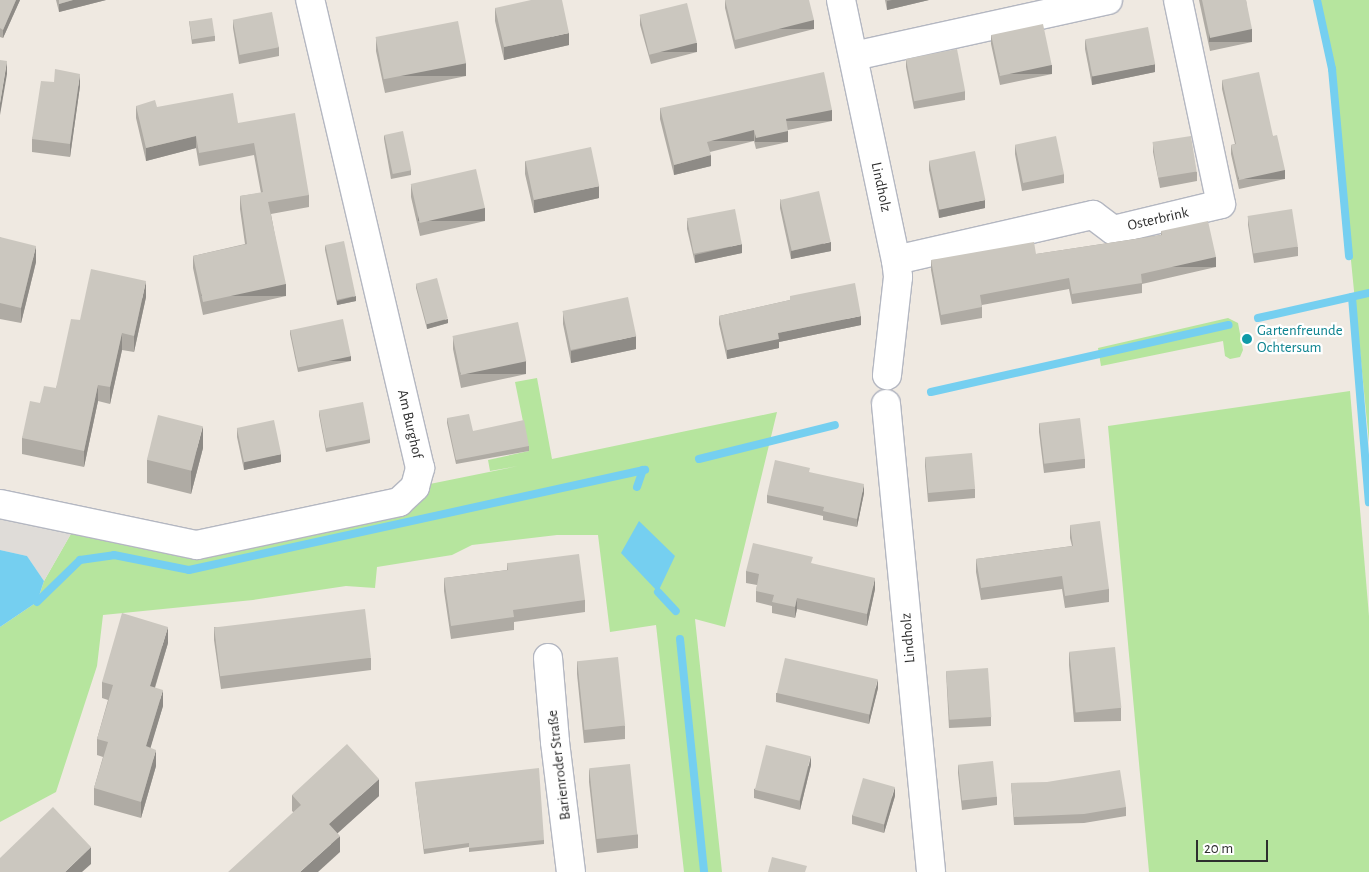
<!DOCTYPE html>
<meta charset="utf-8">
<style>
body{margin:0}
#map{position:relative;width:1369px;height:872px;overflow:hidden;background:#efe9e1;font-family:"Alegreya Sans",sans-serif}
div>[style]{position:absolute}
.green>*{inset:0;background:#b6e59e}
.plaza>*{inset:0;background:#dfdcd8}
.water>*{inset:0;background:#75cff0}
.stream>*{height:8px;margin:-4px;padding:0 4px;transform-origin:4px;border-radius:4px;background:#75cff0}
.roads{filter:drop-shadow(1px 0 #b4b7c1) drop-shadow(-1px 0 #b4b7c1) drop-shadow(0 1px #b4b7c1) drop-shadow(0 -1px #b4b7c1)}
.minor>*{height:28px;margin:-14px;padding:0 14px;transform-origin:14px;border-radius:14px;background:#fff}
.wall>*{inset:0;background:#afaba4}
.shaded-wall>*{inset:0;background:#8e8b86;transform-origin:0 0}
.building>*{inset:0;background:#cbc7bf;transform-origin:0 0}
.dots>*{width:14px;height:14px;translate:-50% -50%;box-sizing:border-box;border:2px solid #fff;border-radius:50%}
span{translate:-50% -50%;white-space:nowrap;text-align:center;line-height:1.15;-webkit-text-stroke:4.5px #fff;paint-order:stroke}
.street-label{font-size:15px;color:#2e2e2e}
.culture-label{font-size:15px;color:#0d838f}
.left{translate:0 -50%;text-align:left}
.scale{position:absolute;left:1196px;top:840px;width:72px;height:22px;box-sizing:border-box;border:2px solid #2e2e2e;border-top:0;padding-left:6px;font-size:15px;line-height:18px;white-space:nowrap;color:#2e2e2e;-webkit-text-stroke:4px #fff;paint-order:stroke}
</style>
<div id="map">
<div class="green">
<i style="clip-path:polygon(1317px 0,1369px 0,1369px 442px,1332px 69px)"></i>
<i style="clip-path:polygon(1228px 318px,1238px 323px,1243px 350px,1240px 357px,1230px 359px,1225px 356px,1223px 341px,1101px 366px,1098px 348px)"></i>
<i style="clip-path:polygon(537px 378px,552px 459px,777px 412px,725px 627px,695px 619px,722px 872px,684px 872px,656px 625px,610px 632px,598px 535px,557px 535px,472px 545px,452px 555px,377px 567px,375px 588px,346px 586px,253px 600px,103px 615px,97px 666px,56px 792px,0 822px,0 627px,37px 602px,44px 581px,72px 532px,197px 545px,415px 487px,518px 466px,490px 471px,488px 460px,529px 451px,515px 382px)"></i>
<i style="clip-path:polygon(1350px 391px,1369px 616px,1369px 872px,1149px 872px,1108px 426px)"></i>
</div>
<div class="plaza">
<i style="clip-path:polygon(0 516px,72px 532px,44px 581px,27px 556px,0 550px)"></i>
</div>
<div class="water">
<i style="clip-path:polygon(639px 521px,675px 556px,658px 592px,621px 553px)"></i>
<i style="clip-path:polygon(0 550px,27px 556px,44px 581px,37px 602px,0 627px)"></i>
</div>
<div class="stream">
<i style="left:1317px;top:0;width:71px;rotate:77.7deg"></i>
<i style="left:1332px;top:69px;width:188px;rotate:84.8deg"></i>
<i style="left:1352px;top:297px;width:206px;rotate:85.3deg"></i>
<i style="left:1258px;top:318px;width:114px;rotate:-12.7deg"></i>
<i style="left:931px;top:392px;width:305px;rotate:-12.7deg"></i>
<i style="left:699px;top:459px;width:140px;rotate:-14deg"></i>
<i style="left:637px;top:487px;width:18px;rotate:-71deg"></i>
<i style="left:658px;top:592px;width:26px;rotate:47deg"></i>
<i style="left:37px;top:602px;width:60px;rotate:-44.3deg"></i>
<i style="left:80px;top:560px;width:34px;rotate:-8deg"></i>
<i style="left:114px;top:555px;width:76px;rotate:11.3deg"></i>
<i style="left:189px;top:570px;width:467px;rotate:-12.4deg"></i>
<i style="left:680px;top:639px;width:234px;rotate:84.1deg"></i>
</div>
<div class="roads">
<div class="minor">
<i style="left:841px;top:0;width:266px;rotate:78.1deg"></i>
<i style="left:896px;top:260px;width:17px;rotate:83deg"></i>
<i style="left:898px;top:277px;width:99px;rotate:96.4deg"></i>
<i style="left:854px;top:56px;width:260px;rotate:-12.4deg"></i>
<i style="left:896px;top:260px;width:202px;rotate:-12.9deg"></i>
<i style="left:1093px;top:215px;width:25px;rotate:37deg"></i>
<i style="left:1113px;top:230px;width:111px;rotate:-13.5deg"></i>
<i style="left:1221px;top:204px;width:208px;rotate:-101.9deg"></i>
<i style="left:886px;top:404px;width:470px;rotate:84.5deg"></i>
<i style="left:0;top:504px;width:201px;rotate:11.8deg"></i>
<i style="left:197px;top:545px;width:207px;rotate:-12deg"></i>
<i style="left:399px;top:502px;width:22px;rotate:-43deg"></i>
<i style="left:415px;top:487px;width:20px;rotate:-75deg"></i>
<i style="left:420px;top:468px;width:481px;rotate:-103.2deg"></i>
<i style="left:548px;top:658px;width:84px;rotate:85.2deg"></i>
<i style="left:555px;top:742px;width:131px;rotate:83deg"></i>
</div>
</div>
<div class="wall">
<i style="clip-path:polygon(0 0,20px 0,3px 38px,0 37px)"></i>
<i style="clip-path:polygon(56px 0,106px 0,59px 12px)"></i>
<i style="clip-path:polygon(725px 0,814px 29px,735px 49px,725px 8px)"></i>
<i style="clip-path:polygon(885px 0,929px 0,887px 10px)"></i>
<i style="clip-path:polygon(1199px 0,1246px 0,1252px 42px,1210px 51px)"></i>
<i style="clip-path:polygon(495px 8px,569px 45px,504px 60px,495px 21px)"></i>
<i style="clip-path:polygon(640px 16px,697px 52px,651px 64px,640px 25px)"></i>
<i style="clip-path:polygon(233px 20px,279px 47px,279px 56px,239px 64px,233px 28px)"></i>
<i style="clip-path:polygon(189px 21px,215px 36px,215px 41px,192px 44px)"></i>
<i style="clip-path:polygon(991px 35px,1052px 74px,1000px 85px,991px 44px)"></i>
<i style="clip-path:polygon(376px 38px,466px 76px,385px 93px,376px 51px)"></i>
<i style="clip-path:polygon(1085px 40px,1155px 72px,1092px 85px,1085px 49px)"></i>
<i style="clip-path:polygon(906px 59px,965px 91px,965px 100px,914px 109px,906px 67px)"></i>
<i style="clip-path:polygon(1222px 80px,1273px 136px,1285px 179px,1239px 189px,1231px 154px,1231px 145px,1235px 144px,1222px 89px)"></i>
<i style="clip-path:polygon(54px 82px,80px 86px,70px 157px,32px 152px,32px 139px)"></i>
<i style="clip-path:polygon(136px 106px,157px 107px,238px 123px,309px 195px,309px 207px,271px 214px,286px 296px,203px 315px,193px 268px,193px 256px,245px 244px,240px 209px,240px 196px,261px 193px,254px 155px,199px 166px,196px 148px,146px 161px,136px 118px)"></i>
<i style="clip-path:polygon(660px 108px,832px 121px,788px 130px,788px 142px,756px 149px,754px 141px,710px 152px,711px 166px,674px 175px,660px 119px)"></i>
<i style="clip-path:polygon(384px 135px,411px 170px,411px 175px,391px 179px,384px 139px)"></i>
<i style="clip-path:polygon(1153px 144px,1197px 172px,1197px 181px,1160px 188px,1153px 152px)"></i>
<i style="clip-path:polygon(1015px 145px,1064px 174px,1064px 183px,1022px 191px,1015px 154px)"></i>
<i style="clip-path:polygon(525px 161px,599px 198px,534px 213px,525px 174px)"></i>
<i style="clip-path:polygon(929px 161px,985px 208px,939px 218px,929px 170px)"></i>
<i style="clip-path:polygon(411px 184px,485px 221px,420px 236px,411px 197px)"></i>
<i style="clip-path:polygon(780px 199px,831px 251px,791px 259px,780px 208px)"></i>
<i style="clip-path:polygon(1248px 216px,1298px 247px,1298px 256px,1254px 263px,1248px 225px)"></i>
<i style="clip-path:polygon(687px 220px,742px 253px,695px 263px,687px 229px)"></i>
<i style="clip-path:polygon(1161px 231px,1216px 267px,1142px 284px,1142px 293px,1072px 304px,1069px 289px,982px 305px,982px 318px,941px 325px,931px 270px,931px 260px,1036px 254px,1161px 235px)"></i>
<i style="clip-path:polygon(0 237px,36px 262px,21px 323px,0 319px)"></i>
<i style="clip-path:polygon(325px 245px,356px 301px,337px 305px,325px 250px)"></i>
<i style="clip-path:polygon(416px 284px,448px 323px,427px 329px,416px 288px)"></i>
<i style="clip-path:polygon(790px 296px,861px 325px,779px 342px,779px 348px,727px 359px,719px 324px,719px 316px,790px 300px)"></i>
<i style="clip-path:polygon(146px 297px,134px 352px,122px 350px,110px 404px,98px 401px,84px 467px,22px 454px,22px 438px,40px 403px,56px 388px,80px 320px)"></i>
<i style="clip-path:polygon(563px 312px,636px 349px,571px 363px,563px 324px)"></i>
<i style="clip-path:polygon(290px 330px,351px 361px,298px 372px,290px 334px)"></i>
<i style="clip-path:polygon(453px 337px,526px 374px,461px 388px,453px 349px)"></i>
<i style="clip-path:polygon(319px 411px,370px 439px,370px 443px,326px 452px,319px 415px)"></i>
<i style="clip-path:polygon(447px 418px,473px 431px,529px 446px,529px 451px,456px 464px,447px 423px)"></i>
<i style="clip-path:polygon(1039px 423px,1085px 459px,1085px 468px,1044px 473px,1039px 432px)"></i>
<i style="clip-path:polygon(237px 428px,281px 462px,244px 470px,237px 437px)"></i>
<i style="clip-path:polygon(203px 448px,191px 494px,147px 483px,147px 460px)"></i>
<i style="clip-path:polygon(925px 458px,975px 489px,975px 498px,928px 502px,925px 466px)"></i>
<i style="clip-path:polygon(810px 473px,864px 493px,857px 527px,823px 520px,823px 516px,767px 503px,767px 495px)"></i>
<i style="clip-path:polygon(1070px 525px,1109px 589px,1109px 602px,1065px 608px,1062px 589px,981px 600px,976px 572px,976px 559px,1072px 546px,1070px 538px)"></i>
<i style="clip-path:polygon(507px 563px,585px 600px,585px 612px,514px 622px,514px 630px,451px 639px,444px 591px,444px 578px,507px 570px)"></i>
<i style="clip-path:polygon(813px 564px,875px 589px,867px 626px,797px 609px,795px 618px,772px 613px,772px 606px,756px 602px,756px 591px,757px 585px,746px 583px,746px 571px)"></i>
<i style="clip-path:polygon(214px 627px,371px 658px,371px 670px,221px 689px,214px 640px)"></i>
<i style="clip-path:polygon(168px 643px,155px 688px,163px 706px,150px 748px,156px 766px,141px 818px,94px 805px,94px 788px,103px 757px,97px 755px,97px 739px,108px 700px,102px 698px,102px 682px)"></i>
<i style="clip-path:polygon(1069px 652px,1121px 708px,1121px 721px,1074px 722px,1069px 665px)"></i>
<i style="clip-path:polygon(577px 661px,625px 726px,625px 739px,584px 743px,577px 674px)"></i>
<i style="clip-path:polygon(946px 671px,991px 717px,991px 726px,949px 728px)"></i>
<i style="clip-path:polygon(878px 688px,869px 724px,776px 702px,776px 693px)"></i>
<i style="clip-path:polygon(811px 765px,800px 810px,754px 798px,754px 789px)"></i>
<i style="clip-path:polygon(958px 765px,997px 797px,997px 805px,962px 810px,958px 773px)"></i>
<i style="clip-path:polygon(589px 769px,638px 835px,638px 848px,597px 853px,589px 782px)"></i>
<i style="clip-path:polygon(415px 782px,544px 840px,544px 844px,469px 852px,469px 847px,424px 854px)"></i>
<i style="clip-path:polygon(1011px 783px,1126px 807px,1126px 816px,1084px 823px,1014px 825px)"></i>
<i style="clip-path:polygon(292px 795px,379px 796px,337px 833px,340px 852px,292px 811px)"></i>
<i style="clip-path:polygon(895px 796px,884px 833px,852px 824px,852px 815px)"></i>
</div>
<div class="shaded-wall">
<i style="clip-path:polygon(16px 0,20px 0,3px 38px,3px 30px)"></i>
<i style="clip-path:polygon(73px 0,106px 0,59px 12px,59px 4px)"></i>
<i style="clip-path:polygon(892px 0,929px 0,887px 10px,887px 1px)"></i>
<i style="left:814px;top:20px;width:9px;height:81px;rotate:90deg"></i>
<i style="left:1252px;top:29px;width:13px;height:43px;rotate:90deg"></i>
<i style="clip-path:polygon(569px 33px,569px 45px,504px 60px,504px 47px)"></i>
<i style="left:697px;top:43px;width:9px;height:48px;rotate:90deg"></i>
<i style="clip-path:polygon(7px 61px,7px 74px,0 115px,0 103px)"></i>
<i style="left:466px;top:63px;width:13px;height:83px;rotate:90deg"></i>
<i style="clip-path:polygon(1155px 64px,1155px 72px,1092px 85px,1092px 76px)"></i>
<i style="left:1052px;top:65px;width:9px;height:53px;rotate:90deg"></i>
<i style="clip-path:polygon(80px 74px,80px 86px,70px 157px,70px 144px)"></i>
<i style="left:832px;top:110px;width:11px;height:47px;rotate:90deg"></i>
<i style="left:754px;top:130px;width:11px;height:49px;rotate:90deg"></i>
<i style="left:788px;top:131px;width:11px;height:33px;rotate:90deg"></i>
<i style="clip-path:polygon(196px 136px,196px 148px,146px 161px,146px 148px)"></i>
<i style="clip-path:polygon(711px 155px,711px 166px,674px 175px,674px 165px)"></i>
<i style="left:1285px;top:170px;width:9px;height:47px;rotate:90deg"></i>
<i style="clip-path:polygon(599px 186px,599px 198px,534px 213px,534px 200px)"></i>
<i style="clip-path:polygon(985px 200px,985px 208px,939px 218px,939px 209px)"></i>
<i style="left:485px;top:208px;width:13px;height:67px;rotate:90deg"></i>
<i style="clip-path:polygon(831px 242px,831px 251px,791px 259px,791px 251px)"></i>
<i style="clip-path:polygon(742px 244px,742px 253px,695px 263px,695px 255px)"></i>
<i style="clip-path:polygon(36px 246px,36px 262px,21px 323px,21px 308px)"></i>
<i style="left:1216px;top:257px;width:10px;height:77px;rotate:90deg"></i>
<i style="clip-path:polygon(146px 281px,146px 297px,134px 352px,134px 336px)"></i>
<i style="left:286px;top:284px;width:12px;height:85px;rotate:90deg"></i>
<i style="clip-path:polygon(356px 296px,356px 301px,337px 305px,337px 301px)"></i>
<i style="clip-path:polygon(861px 316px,861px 325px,779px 342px,779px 348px,727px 359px,727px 350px,778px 333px)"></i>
<i style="clip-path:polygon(448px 319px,448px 323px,427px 329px,427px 324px)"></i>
<i style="clip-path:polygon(122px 333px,122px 350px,110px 404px,110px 387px)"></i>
<i style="clip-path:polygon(636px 336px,636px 349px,571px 363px,571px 351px)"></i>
<i style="left:351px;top:356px;width:5px;height:54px;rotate:90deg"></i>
<i style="left:526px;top:361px;width:13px;height:66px;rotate:90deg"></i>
<i style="clip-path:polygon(98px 385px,98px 401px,84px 467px,84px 451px)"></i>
<i style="clip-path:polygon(203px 426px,203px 448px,191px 494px,191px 471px)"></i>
<i style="clip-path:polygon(281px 454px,281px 462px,244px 470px,244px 461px)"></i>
<i style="clip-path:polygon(864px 484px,864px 493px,857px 527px,857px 519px)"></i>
<i style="clip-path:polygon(875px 578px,875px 589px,867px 626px,867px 614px)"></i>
<i style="clip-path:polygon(797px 598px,797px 609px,795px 618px,795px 607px)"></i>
<i style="clip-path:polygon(168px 627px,168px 643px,150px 703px,150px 686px)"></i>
<i style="clip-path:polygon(878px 679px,878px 688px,869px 724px,869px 716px)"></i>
<i style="clip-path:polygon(163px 690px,163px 706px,146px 763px,146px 746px)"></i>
<i style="clip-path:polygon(156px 750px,156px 766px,141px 818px,141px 802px)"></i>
<i style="clip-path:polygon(811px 756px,811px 765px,800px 810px,800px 801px)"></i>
<i style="clip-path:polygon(379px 779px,379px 796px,329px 841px,329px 824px)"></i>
<i style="clip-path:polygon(895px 787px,895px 796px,884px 833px,884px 825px)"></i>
<i style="clip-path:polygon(340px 836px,340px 852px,318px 872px,300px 872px)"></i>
<i style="clip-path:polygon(91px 847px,91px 864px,82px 872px,65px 872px)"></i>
</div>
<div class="building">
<i style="clip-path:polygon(0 0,16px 0,3px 30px,0 28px)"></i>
<i style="clip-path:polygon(59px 0,73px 0,59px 4px)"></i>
<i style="clip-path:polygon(531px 0,562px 0,569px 33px,504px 47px,495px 8px)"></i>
<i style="clip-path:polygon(725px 0,809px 0,814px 20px,735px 40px)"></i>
<i style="clip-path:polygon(1202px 0,1246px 0,1252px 29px,1210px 38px)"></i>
<i style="left:687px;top:3px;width:41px;height:49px;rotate:76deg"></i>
<i style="left:272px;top:12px;width:36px;height:40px;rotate:79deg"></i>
<i style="left:212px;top:18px;width:18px;height:23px;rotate:81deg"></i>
<i style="left:458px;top:21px;width:43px;height:84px;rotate:79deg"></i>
<i style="left:1043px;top:24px;width:42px;height:53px;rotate:78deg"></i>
<i style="left:1148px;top:27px;width:38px;height:64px;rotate:79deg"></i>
<i style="left:957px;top:49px;width:43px;height:52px;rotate:79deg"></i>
<i style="clip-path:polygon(0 60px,7px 61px,0 103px)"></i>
<i style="clip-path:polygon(55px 69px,80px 74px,70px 144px,32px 139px,41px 81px,54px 82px)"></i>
<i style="clip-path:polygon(824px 72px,832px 110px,786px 119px,788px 131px,756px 138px,754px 130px,707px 142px,711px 155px,674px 165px,660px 108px)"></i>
<i style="clip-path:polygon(1259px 72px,1273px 136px,1277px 135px,1285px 170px,1239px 180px,1231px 145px,1236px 144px,1222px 80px)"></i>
<i style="clip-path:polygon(233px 93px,238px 123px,295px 113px,309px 195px,268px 202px,286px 284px,203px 302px,193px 256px,247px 244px,240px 196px,263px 192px,254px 143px,199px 153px,196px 136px,146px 148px,136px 106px,155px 100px,157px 107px)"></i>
<i style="left:403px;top:131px;width:40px;height:19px;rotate:78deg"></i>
<i style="left:1056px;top:136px;width:39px;height:42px;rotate:78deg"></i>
<i style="left:1191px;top:136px;width:36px;height:39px;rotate:81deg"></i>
<i style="left:591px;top:147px;width:40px;height:67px;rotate:78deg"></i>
<i style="left:975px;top:151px;width:50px;height:47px;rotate:78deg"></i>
<i style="left:476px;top:169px;width:40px;height:67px;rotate:77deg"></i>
<i style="left:819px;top:191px;width:52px;height:40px;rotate:77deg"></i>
<i style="left:735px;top:209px;width:36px;height:49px;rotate:79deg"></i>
<i style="left:1292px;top:209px;width:38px;height:45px;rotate:81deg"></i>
<i style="clip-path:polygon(1208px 221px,1216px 257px,1141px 274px,1142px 283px,1072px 294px,1069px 278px,980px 295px,982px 307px,941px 315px,931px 260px,1034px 242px,1036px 254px,1162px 235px,1161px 231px)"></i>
<i style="clip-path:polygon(0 237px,36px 246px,21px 308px,0 303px)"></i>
<i style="left:344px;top:241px;width:56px;height:19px;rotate:78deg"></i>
<i style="clip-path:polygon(91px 269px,146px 281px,134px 336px,122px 333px,110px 387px,98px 385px,84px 451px,22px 438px,30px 401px,40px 403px,44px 386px,56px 388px,71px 319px,80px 320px)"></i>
<i style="left:437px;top:278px;width:42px;height:22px;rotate:75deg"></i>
<i style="clip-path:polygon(855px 283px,861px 316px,778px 333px,779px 339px,727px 350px,719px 316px,790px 300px,790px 296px)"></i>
<i style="left:628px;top:297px;width:40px;height:67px;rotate:78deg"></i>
<i style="left:343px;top:319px;width:38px;height:54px;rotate:78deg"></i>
<i style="left:518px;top:322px;width:40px;height:67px;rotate:78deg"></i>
<i style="left:363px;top:402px;width:38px;height:45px;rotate:79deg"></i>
<i style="clip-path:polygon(469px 414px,473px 431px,524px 420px,529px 446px,456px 460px,447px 418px)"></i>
<i style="left:158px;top:415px;width:46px;height:46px;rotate:14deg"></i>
<i style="left:1080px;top:418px;width:41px;height:41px;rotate:83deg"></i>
<i style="left:274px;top:420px;width:35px;height:38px;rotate:78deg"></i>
<i style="left:972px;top:453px;width:36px;height:47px;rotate:85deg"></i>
<i style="clip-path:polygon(775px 460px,810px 468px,809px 472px,864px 484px,857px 519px,823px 511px,824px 507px,767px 495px)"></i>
<i style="clip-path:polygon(1100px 521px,1109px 589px,1065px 596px,1062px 576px,981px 588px,976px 559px,1073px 546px,1070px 525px)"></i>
<i style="clip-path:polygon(753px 543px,813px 557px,811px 563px,875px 578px,867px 614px,797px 598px,795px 607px,772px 602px,774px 595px,756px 591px,759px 574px,746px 571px)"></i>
<i style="clip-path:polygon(579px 554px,585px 600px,513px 610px,514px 617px,451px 626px,444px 578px,508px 570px,507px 563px)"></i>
<i style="left:365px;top:609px;width:49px;height:152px;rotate:83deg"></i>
<i style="clip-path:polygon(122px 613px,168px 627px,150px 686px,163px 690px,146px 746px,156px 750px,141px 802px,94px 788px,108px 742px,97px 739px,113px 685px,102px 682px)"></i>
<i style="left:1115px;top:647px;width:61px;height:46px;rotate:84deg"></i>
<i style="left:618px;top:657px;width:69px;height:41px;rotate:84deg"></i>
<i style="left:785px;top:658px;width:95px;height:36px;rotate:13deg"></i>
<i style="left:988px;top:668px;width:49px;height:42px;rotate:86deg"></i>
<i style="clip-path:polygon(347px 744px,379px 779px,329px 824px,340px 836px,300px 872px,228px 872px,301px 805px,292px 795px)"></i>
<i style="left:766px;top:745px;width:46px;height:46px;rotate:14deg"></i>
<i style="left:993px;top:761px;width:36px;height:35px;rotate:84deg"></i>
<i style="left:630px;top:764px;width:71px;height:41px;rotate:84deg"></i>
<i style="clip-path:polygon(539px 768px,544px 840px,469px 848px,469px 843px,424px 849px,415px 782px)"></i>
<i style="clip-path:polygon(1120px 770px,1126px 807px,1084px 814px,1014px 817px,1011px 783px,1047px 782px)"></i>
<i style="left:863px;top:778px;width:33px;height:39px;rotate:16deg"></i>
<i style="clip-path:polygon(53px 807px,91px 847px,65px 872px,0 872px,0 858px)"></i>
<i style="clip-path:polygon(772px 857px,807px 866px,805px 872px,768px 872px)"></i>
</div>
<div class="dots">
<i style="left:1247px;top:339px;background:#0f9aa8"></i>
</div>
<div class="street-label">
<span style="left:881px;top:187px;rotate:78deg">Lindholz</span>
<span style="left:1158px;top:219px;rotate:-13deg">Osterbrink</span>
<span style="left:410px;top:424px;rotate:77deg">Am Burghof</span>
<span style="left:908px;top:638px;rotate:-95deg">Lindholz</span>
<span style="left:559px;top:765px;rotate:-97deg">Barienroder Straße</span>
</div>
<div class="culture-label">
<span class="left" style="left:1257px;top:339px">Gartenfreunde<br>Ochtersum</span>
</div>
<div class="scale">20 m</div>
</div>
